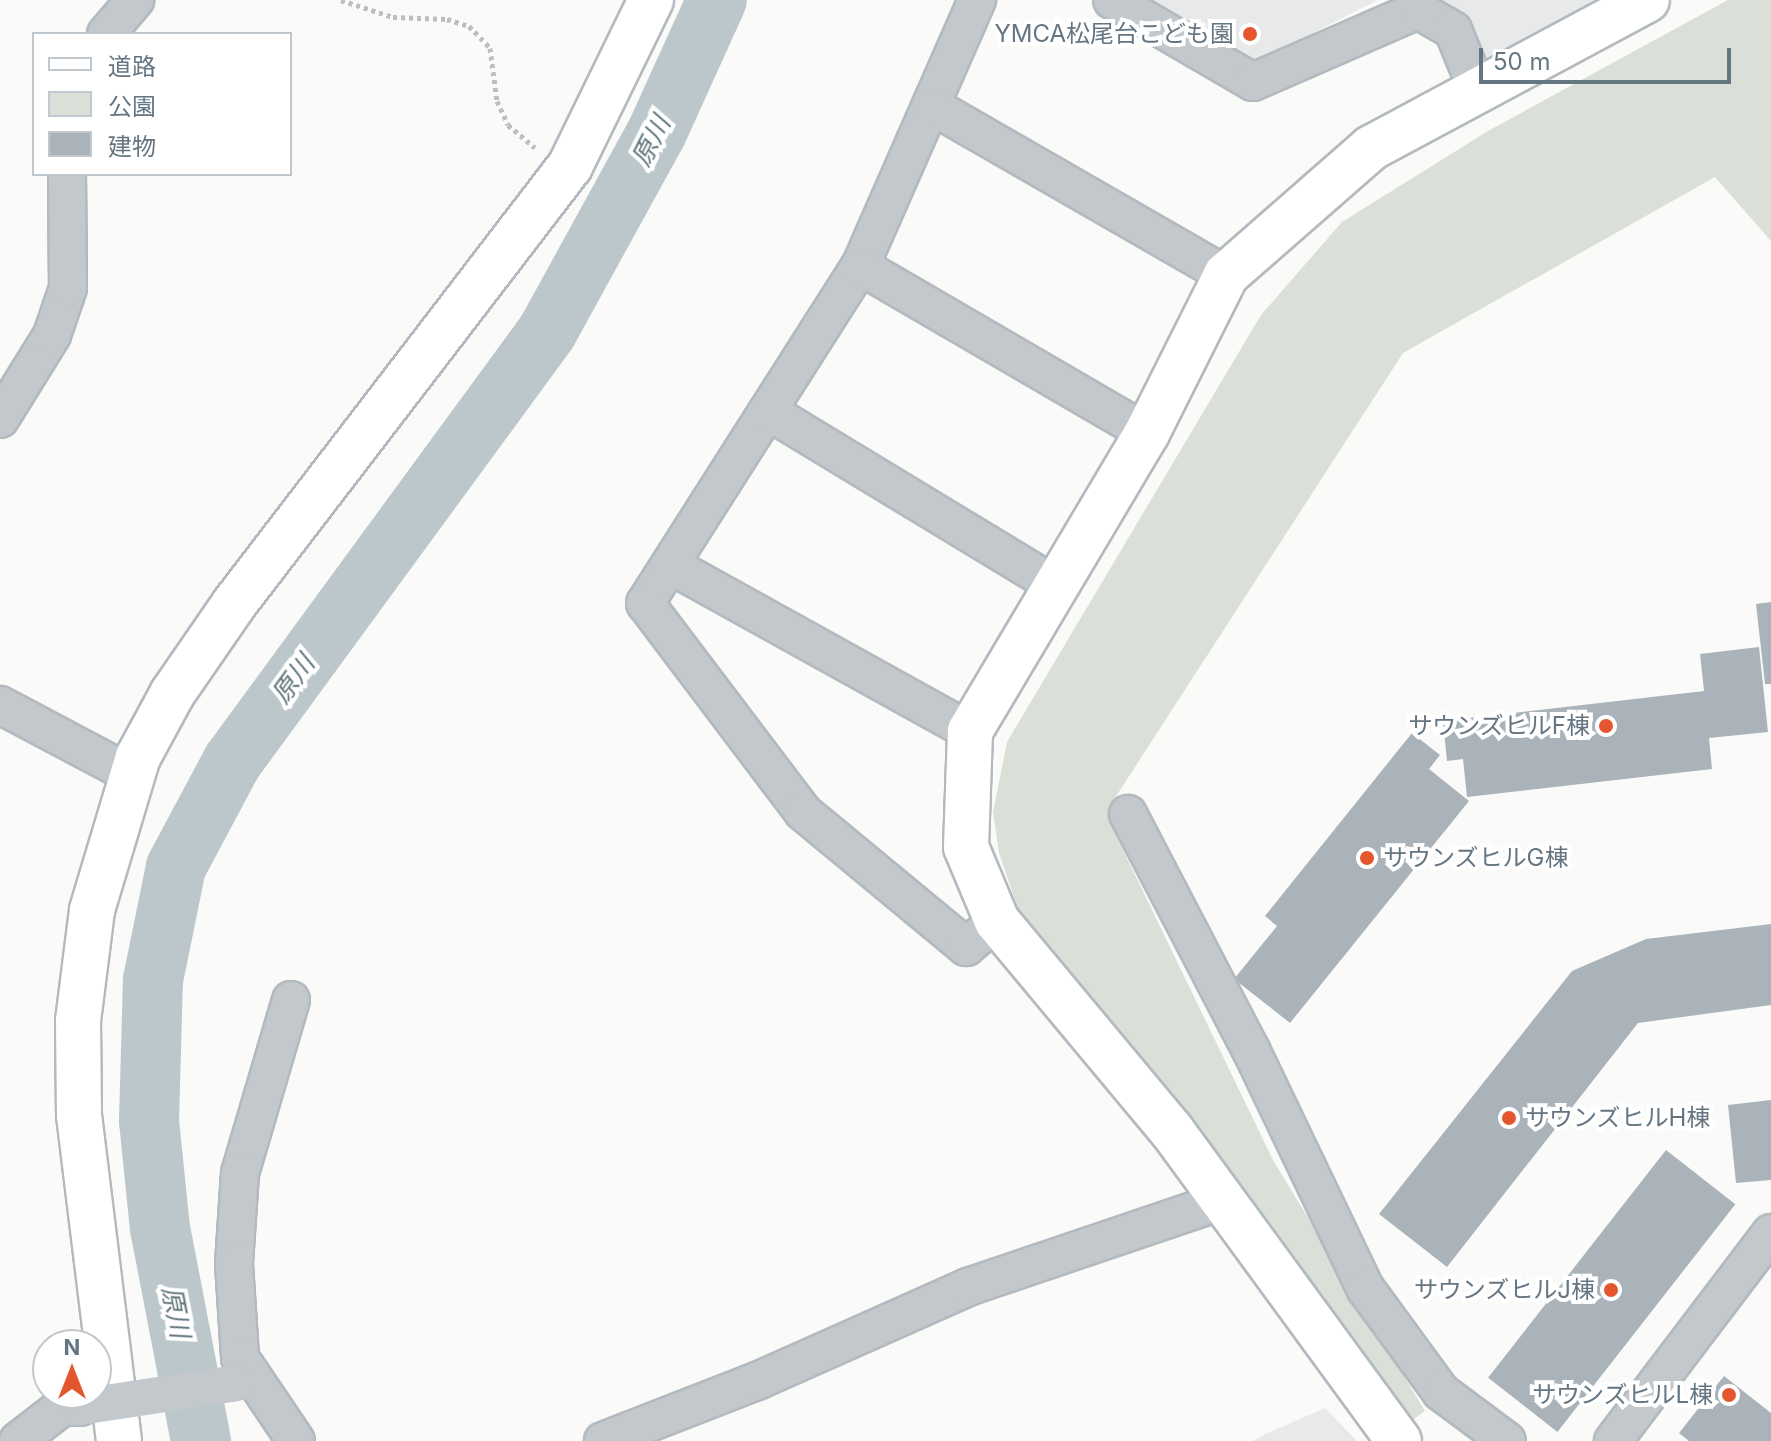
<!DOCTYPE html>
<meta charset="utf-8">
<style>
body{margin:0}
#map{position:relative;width:1771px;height:1441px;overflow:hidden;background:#fafaf8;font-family:Inter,"Noto Sans JP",sans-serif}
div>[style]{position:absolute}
.built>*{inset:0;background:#e8e9e9}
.green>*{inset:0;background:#dadfd7}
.river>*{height:60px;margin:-30px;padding:0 30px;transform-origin:30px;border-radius:30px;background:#bbc7cb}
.building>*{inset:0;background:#aab3b9;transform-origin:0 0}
.path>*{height:5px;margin-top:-2.5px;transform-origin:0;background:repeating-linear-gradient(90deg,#bbbfc2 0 4px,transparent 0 8px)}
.roads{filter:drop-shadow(2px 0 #b3babf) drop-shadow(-2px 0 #b3babf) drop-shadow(0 2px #b3babf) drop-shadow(0 -2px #b3babf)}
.street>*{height:36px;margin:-18px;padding:0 18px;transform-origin:18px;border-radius:18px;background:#c3c8cc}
.secondary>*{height:44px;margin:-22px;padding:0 22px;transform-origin:22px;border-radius:22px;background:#fff}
.street-bridge>*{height:36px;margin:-18px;padding:0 18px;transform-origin:18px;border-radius:18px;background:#c3c8cc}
.dots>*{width:22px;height:22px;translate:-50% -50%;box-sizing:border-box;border:4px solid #fff;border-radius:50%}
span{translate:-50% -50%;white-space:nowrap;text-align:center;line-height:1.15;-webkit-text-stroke:8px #fff;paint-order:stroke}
.poi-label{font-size:24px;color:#657683}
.right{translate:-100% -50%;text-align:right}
.left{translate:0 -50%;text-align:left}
.water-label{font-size:26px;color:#60757c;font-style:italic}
.legend{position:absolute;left:32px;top:32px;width:260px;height:144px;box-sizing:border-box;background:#fff;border:2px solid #c1c8cd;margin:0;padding:10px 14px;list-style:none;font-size:24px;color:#657683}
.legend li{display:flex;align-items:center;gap:16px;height:40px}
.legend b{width:40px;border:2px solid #c1c8cd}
.north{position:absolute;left:32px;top:1329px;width:80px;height:80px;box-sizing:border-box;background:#fff;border:2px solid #c1c8cd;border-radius:50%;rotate:0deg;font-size:22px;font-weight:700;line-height:32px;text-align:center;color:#657683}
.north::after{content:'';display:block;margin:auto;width:28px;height:36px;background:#e4572e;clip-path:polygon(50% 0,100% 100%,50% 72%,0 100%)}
.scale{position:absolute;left:1479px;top:48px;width:252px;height:36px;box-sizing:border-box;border:4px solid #657683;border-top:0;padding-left:10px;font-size:24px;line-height:28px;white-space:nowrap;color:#657683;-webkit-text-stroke:6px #fff;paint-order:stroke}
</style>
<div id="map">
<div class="built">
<i style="clip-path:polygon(1134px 0,1378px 0,1244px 68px)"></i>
<i style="clip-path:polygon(1417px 0,1601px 0,1491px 66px,1470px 59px)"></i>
<i style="clip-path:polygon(1325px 1408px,1357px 1441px,1253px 1441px,1263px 1435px)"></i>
</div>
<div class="green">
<i style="clip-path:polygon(1728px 0,1771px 0,1771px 241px,1715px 177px,1403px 353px,1111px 804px,1110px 823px,1273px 1160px,1425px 1411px,1411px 1421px,1020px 915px,999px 853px,993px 812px,1007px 742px,1261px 315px,1342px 222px,1488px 131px)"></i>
</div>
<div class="river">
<i style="left:201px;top:1441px;width:216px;rotate:-100.9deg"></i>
<i style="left:160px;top:1229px;width:109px;rotate:-95.8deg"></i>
<i style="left:149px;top:1121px;width:141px;rotate:-88.4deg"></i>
<i style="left:153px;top:980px;width:115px;rotate:-78.5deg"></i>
<i style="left:176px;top:867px;width:119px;rotate:-61.9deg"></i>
<i style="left:232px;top:762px;width:533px;rotate:-53.78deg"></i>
<i style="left:547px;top:332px;width:228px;rotate:-61.2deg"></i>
<i style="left:657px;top:132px;width:145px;rotate:-65.6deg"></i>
</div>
<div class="building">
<i style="clip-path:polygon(1771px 602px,1771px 684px,1765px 684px,1756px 604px)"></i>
<i style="clip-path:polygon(1759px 647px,1768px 732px,1709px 738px,1712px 769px,1467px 797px,1463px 759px,1447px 761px,1443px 721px,1704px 691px,1700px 654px)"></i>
<i style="clip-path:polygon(1412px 733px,1440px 755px,1429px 769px,1469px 801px,1290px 1023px,1234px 979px,1277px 926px,1265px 916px)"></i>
<i style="clip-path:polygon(1771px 924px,1771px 1005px,1638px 1023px,1447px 1267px,1379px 1214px,1572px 971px,1646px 939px)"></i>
<i style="clip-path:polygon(1771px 1100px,1771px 1180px,1736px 1183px,1728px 1105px)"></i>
<i style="left:1666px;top:1150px;width:88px;height:289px;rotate:38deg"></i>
<i style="clip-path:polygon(1724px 1376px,1771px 1413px,1771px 1441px,1689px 1441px,1679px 1433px)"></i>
</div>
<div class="path">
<i style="left:341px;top:0;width:55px;rotate:18.1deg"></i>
<i style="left:393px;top:17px;width:54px;rotate:2.1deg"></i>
<i style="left:447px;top:19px;width:23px;rotate:18deg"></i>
<i style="left:469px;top:26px;width:30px;rotate:46deg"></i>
<i style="left:490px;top:48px;width:53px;rotate:82.5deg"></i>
<i style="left:497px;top:101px;width:26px;rotate:65deg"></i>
<i style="left:508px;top:125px;width:35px;rotate:40deg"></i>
</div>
<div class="roads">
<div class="street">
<i style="left:977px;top:0;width:291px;rotate:113.7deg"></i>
<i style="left:860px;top:266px;width:400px;rotate:122.5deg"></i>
<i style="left:645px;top:603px;width:262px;rotate:52.9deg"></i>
<i style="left:803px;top:812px;width:212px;rotate:39.6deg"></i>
<i style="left:966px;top:947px;width:40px;rotate:-40deg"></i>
<i style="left:1112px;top:0;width:163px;rotate:30.2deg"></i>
<i style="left:1253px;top:82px;width:180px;rotate:-23.6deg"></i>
<i style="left:1418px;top:10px;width:40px;rotate:29.7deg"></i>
<i style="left:1453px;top:30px;width:64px;rotate:67.9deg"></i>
<i style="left:106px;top:34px;width:45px;rotate:-49.5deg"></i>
<i style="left:932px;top:106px;width:339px;rotate:29.9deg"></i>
<i style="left:860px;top:266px;width:332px;rotate:30.2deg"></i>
<i style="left:771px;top:413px;width:332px;rotate:31.2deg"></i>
<i style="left:0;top:419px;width:99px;rotate:-58.2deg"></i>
<i style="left:52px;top:335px;width:50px;rotate:-71.2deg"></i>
<i style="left:68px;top:288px;width:114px;rotate:-90.5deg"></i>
<i style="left:670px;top:565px;width:343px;rotate:29deg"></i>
<i style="left:0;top:705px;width:149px;rotate:27.9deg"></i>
<i style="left:1128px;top:814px;width:266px;rotate:62.5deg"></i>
<i style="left:1251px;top:1050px;width:264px;rotate:64.4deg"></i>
<i style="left:1365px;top:1288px;width:129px;rotate:53.8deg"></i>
<i style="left:1441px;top:1392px;width:82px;rotate:36.6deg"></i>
<i style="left:291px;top:1000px;width:180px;rotate:106.4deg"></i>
<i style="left:240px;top:1173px;width:91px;rotate:93.8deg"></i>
<i style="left:234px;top:1264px;width:94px;rotate:86.3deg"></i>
<i style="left:240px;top:1358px;width:100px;rotate:56deg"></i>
<i style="left:18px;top:1441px;width:56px;rotate:-37.7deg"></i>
<i style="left:62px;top:1407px;width:18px"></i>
<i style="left:603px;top:1441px;width:165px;rotate:-21.3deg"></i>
<i style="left:757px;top:1381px;width:231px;rotate:-24deg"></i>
<i style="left:968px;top:1287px;width:268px;rotate:-18.7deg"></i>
<i style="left:1613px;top:1441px;width:261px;rotate:-52.8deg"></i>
</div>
<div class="secondary">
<i style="left:119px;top:1441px;width:327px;rotate:-97deg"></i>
<i style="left:79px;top:1116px;width:95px;rotate:-90.6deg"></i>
<i style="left:78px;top:1021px;width:112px;rotate:-82.8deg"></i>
<i style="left:92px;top:910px;width:160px;rotate:-73.3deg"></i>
<i style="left:138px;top:757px;width:72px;rotate:-61.6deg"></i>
<i style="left:172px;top:694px;width:109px;rotate:-55.4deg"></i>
<i style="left:234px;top:604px;width:552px;rotate:-52.51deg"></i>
<i style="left:570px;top:166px;width:185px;rotate:-64deg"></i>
<i style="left:1399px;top:1441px;width:384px;rotate:-126.2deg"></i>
<i style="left:1172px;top:1131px;width:273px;rotate:-129.8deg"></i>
<i style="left:997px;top:921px;width:80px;rotate:-112.7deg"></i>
<i style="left:966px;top:847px;width:116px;rotate:-88deg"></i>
<i style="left:970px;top:731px;width:347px;rotate:-59.3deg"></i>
<i style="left:1147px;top:433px;width:177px;rotate:-63.4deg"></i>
<i style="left:1226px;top:275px;width:193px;rotate:-41.2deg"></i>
<i style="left:1371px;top:148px;width:313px;rotate:-28.2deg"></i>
</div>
</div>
<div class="street-bridge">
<i style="left:80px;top:1407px;width:158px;rotate:-8.7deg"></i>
</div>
<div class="dots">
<i style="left:1250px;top:34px;background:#e4572e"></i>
<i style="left:1606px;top:726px;background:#e4572e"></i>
<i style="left:1367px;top:858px;background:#e4572e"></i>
<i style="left:1509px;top:1118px;background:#e4572e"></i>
<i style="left:1611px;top:1290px;background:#e4572e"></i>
<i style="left:1729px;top:1395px;background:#e4572e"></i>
</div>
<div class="poi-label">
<span class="right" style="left:1234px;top:34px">YMCA松尾台こども園</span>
<span class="right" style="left:1590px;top:726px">サウンズヒルF棟</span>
<span class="left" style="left:1383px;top:858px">サウンズヒルG棟</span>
<span class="left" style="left:1525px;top:1118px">サウンズヒルH棟</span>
<span class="right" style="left:1595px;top:1290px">サウンズヒルJ棟</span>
<span class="right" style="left:1713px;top:1395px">サウンズヒルL棟</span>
</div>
<div class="water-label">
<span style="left:651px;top:141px;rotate:-63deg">原川</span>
<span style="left:293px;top:679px;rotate:-54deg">原川</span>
<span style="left:176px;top:1312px;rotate:79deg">原川</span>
</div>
<ul class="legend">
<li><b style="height:10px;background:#fff"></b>道路</li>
<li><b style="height:22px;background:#dadfd7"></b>公園</li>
<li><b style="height:22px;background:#aab3b9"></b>建物</li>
</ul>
<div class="north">N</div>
<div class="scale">50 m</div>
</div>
